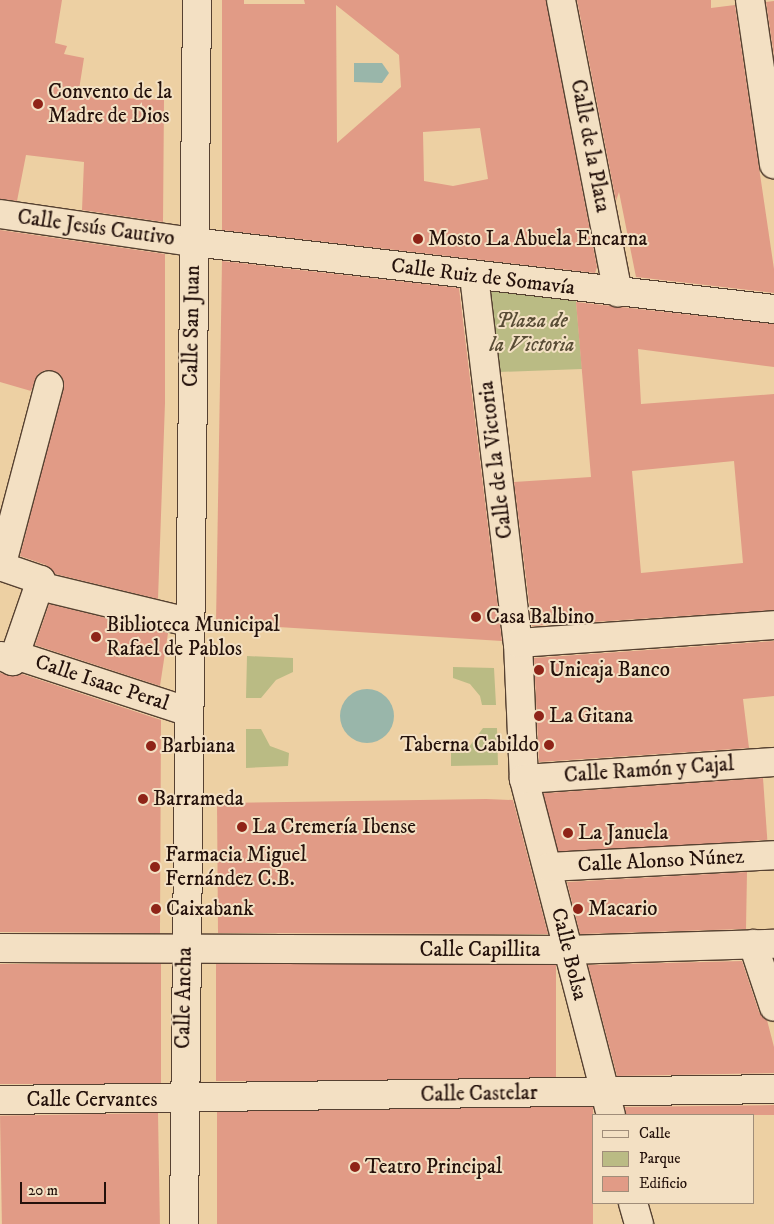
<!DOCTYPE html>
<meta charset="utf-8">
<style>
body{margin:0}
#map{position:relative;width:774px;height:1224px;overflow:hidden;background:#edd0a3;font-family:"IM FELL DW Pica",serif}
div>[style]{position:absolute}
.green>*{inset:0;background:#babb84}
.water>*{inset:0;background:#99b6aa}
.round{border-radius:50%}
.building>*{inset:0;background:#e19b86;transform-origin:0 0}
.roads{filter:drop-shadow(1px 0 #564131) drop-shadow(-1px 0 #564131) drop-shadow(0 1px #564131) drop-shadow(0 -1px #564131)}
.minor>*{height:28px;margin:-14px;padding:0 14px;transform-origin:14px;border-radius:14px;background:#f3e0c3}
.dots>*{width:14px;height:14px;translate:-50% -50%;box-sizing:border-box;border:2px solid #f3e0c3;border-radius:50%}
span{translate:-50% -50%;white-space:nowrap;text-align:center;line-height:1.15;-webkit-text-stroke:4px #f3e0c3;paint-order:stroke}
.poi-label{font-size:21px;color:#24110b}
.left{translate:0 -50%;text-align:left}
.right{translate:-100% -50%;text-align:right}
.street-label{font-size:21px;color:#24110b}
.park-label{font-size:21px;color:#584c35;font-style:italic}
.legend{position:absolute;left:592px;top:1114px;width:162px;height:90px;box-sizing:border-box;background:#f3e0c3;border:1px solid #a08d79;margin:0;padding:6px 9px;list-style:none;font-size:15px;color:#24110b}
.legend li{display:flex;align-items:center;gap:10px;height:25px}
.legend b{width:25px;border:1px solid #a08d79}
.scale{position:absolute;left:20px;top:1182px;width:86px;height:22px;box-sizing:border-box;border:2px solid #24110b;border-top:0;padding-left:6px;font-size:15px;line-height:18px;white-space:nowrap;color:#24110b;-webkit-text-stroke:4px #f3e0c3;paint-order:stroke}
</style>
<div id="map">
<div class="green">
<i style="clip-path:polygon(490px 291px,576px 301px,582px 369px,499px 372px)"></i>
<i style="clip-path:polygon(247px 656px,293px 658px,293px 672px,276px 680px,261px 698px,246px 698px)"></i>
<i style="clip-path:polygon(453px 667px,494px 668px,496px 705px,482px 705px,480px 696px,470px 684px,453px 678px)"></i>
<i style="clip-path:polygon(483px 728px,497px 728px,498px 765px,451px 766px,451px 753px,469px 747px)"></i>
<i style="clip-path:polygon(246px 729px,261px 729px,270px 746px,289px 753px,288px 766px,246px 768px)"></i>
</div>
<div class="water">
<i style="clip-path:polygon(354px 63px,382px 63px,389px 73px,382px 83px,354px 82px)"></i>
<i class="round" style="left:340px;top:689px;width:54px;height:54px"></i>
</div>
<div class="building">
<i style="clip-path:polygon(0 0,62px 0,55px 43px,67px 46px,64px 54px,84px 58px,78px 96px,164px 100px,163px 222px,82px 210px,84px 162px,26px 155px,17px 201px,0 199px)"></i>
<i style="clip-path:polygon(evenodd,222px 0,244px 0,244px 4px,305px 4px,304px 0,546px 0,597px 267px,595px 273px,222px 230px,222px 0,336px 5px,399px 55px,401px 87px,337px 143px,336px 5px,222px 0,480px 128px,488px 179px,453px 186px,424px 181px,423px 132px,480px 128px)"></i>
<i style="clip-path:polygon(577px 0,711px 0,711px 8px,735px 5px,774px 269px,774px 293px,636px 277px,619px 192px,616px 201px)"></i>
<i style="clip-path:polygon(774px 1px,774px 56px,766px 2px)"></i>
<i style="clip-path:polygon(0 230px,165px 254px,165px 403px,158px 599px,55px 574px,46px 565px,20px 556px,64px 381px,60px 374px,45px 370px,38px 374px,31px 391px,0 382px)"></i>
<i style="clip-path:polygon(222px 261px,459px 288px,502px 641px,216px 623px)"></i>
<i style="clip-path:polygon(evenodd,576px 302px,774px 324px,774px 367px,638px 349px,641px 404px,774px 394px,774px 610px,532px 626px,514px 482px,591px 477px,576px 302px,734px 461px,743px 563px,641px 573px,632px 471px,734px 461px)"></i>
<i style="clip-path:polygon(49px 604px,168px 633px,160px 686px,35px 645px)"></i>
<i style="clip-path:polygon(774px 641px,774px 696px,743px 699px,749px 748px,539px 762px,534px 658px)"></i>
<i style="clip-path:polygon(0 673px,15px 676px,22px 674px,161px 720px,160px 933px,0 932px)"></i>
<i style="left:763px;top:778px;width:62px;height:220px;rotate:86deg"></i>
<i style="clip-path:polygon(486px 799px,513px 800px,548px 934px,218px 933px,217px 803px)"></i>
<i style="clip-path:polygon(747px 872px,746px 929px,580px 934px,567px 882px)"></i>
<i style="clip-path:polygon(742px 961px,759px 1012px,767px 1020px,774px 1047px,774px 1073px,617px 1076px,588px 965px)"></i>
<i style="left:0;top:964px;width:161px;height:120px"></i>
<i style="left:216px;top:964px;width:340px;height:117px"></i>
<i style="clip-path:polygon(774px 1105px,774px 1115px,626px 1115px,625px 1107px)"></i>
<i style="left:593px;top:1107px;width:117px;height:376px;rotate:90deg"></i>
<i style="left:158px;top:1113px;width:111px;height:158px;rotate:89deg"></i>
</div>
<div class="roads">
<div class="minor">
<i style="left:561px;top:0;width:298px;rotate:79deg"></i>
<i style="left:750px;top:0;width:166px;rotate:81.7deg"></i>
<i style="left:0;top:214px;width:195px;rotate:8.3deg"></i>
<i style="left:193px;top:242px;width:585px;rotate:6.58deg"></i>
<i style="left:474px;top:276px;width:370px;rotate:83.2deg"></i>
<i style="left:518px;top:643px;width:136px;rotate:87.5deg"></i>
<i style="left:524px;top:779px;width:347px;rotate:75.5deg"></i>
<i style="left:0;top:566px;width:43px;rotate:18.9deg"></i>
<i style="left:41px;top:580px;width:86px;rotate:109.1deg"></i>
<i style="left:13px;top:661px;width:13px;rotate:-157deg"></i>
<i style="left:1px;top:567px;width:188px;rotate:-75.2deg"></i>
<i style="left:39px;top:586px;width:153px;rotate:13.6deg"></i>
<i style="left:518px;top:643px;width:257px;rotate:-4deg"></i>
<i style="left:15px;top:655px;width:183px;rotate:18.1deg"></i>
<i style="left:524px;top:779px;width:251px;rotate:-3.9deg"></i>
<i style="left:548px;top:867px;width:226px;rotate:-3deg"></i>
<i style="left:753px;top:944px;width:66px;rotate:71.6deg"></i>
<i style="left:0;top:948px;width:566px;rotate:0.2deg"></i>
<i style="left:566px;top:950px;width:208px;rotate:-1.7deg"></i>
<i style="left:0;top:1100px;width:774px;rotate:-0.81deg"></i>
<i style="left:633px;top:1203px;width:22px;rotate:74deg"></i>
<i style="left:184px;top:1224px;width:1224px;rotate:-89.39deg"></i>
</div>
</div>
<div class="dots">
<i style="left:38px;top:104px;background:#8f2418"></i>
<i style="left:418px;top:239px;background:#8f2418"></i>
<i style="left:476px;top:617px;background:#8f2418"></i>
<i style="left:96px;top:637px;background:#8f2418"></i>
<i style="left:539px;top:670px;background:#8f2418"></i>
<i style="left:539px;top:716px;background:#8f2418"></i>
<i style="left:549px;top:745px;background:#8f2418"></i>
<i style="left:151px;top:746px;background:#8f2418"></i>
<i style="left:143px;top:799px;background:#8f2418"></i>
<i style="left:242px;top:827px;background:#8f2418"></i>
<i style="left:568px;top:833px;background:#8f2418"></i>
<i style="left:155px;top:867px;background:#8f2418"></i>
<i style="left:156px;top:909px;background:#8f2418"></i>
<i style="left:578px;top:909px;background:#8f2418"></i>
<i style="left:355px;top:1167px;background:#8f2418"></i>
</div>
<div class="poi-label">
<span class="left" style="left:48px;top:104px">Convento de la<br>Madre de Dios</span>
<span class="left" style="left:428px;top:239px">Mosto La Abuela Encarna</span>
<span class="left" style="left:486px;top:617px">Casa Balbino</span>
<span class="left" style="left:106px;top:637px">Biblioteca Municipal<br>Rafael de Pablos</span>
<span class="left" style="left:549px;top:670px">Unicaja Banco</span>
<span class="left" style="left:549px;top:716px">La Gitana</span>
<span class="right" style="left:539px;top:745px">Taberna Cabildo</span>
<span class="left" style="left:161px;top:746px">Barbiana</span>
<span class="left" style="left:153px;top:799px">Barrameda</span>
<span class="left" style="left:252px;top:827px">La Cremería Ibense</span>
<span class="left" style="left:578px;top:833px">La Januela</span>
<span class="left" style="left:165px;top:867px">Farmacia Miguel<br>Fernández C.B.</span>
<span class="left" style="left:166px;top:909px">Caixabank</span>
<span class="left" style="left:588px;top:909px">Macario</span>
<span class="left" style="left:365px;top:1167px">Teatro Principal</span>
</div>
<div class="street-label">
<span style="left:590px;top:146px;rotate:79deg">Calle de la Plata</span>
<span style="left:96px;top:228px;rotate:8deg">Calle Jesús Cautivo</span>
<span style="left:483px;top:277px;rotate:7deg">Calle Ruiz de Somavía</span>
<span style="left:192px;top:326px;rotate:-89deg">Calle San Juan</span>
<span style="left:496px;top:460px;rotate:-97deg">Calle de la Victoria</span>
<span style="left:102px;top:683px;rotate:18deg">Calle Isaac Peral</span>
<span style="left:649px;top:770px;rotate:-4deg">Calle Ramón y Cajal</span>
<span style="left:661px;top:861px;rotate:-3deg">Calle Alonso Núnez</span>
<span style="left:480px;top:950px">Calle Capillita</span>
<span style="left:569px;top:954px;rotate:76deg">Calle Bolsa</span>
<span style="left:184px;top:998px;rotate:-89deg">Calle Ancha</span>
<span style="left:479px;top:1094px;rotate:-1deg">Calle Castelar</span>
<span style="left:92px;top:1100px">Calle Cervantes</span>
</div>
<div class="park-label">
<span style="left:532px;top:333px">Plaza de<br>la Victoria</span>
</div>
<ul class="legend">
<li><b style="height:6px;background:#f3e0c3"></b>Calle</li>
<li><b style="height:14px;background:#babb84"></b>Parque</li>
<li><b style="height:14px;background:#e19b86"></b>Edificio</li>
</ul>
<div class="scale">20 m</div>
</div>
